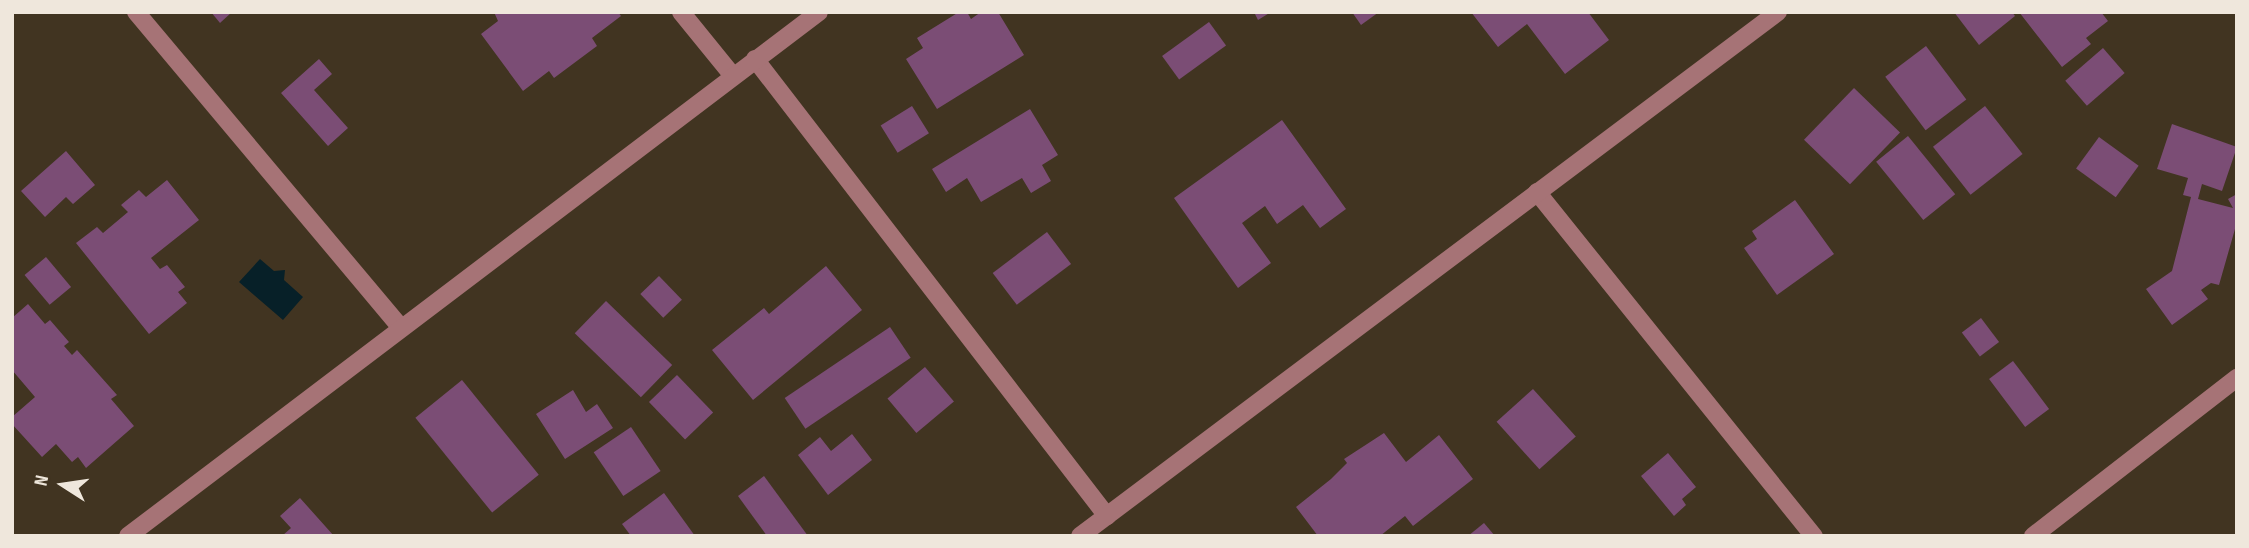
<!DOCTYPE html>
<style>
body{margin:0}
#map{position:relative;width:2249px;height:548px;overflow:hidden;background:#413421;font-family:"Sofia Sans Condensed",sans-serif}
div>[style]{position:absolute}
.water>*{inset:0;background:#072028}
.building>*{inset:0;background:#7b4d75;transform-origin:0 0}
.minor>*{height:18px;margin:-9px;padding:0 9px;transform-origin:9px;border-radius:9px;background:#a67376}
span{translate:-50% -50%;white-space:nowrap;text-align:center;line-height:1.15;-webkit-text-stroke:5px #413421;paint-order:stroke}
.frame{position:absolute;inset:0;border:14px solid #efe7dc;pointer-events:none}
.north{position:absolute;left:28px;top:450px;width:70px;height:70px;-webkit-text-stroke:5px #413421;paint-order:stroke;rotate:282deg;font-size:19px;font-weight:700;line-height:28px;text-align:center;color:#efe7dc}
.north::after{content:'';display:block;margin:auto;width:24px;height:32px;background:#efe7dc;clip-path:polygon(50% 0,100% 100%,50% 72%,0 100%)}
</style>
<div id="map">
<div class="water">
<i style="clip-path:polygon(260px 259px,274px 271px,285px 270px,284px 280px,303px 297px,283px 320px,239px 282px)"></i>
</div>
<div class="building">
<i style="clip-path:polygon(211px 12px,232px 12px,220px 23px)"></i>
<i style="clip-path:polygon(494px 12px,618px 12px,621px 16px,592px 38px,597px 46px,554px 78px,549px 71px,523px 91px,481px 34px,498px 21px)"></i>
<i style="clip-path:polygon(959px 12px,967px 12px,971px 19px,981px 12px,998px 12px,1024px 55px,937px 109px,906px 59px,923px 48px,917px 38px)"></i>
<i style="clip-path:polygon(1254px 12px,1271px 12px,1258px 20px)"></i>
<i style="clip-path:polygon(1352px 12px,1379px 12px,1361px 25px)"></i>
<i style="clip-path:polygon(1471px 12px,1588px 12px,1609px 40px,1565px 74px,1527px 24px,1498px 47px)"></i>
<i style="clip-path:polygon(1954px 12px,2012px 12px,2015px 16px,1979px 45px)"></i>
<i style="clip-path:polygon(2019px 12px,2101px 12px,2108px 21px,2086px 38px,2091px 44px,2062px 67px)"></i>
<i style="left:1209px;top:22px;width:29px;height:58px;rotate:54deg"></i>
<i style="left:1926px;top:46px;width:67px;height:51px;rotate:53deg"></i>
<i style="left:2103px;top:48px;width:33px;height:50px;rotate:49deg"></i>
<i style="clip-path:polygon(319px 59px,332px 74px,314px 90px,348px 128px,328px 146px,281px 93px)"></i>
<i style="left:1854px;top:88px;width:64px;height:72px;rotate:44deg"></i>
<i style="left:912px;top:106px;width:32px;height:37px;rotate:58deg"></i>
<i style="left:1985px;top:106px;width:61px;height:66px;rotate:52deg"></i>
<i style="clip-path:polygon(1030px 109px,1058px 155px,1042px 165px,1051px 181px,1031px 193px,1022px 178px,981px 202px,967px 178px,946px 192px,932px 169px)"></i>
<i style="clip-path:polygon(1282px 120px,1346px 209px,1320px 228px,1303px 205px,1277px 224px,1265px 206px,1242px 223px,1271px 263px,1238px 288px,1174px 198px)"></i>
<i style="clip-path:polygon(2172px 124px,2237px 147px,2222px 191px,2202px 184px,2198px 199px,2233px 208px,2228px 199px,2237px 194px,2237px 222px,2219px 285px,2211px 283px,2201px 290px,2208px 299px,2172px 325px,2146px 289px,2172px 271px,2191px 197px,2183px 195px,2188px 178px,2157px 169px)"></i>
<i style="left:1908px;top:136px;width:75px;height:41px;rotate:51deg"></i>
<i style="left:2099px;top:137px;width:49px;height:39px;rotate:36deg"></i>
<i style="clip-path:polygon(66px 151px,95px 185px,73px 204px,66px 197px,45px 217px,21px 191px)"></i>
<i style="clip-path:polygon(167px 180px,199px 220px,151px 258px,160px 269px,167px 265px,185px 287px,178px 292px,187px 303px,149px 334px,76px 243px,97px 227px,103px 233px,128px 212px,121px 205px,139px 190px,146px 197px)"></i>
<i style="clip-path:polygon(1795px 200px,1834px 254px,1777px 295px,1744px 248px,1757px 239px,1752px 231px)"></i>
<i style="left:1047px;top:232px;width:40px;height:68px;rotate:53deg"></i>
<i style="left:46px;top:257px;width:39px;height:28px;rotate:50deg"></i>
<i style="clip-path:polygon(826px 266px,862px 310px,753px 400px,712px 350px,764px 308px,769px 314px)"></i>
<i style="left:659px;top:276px;width:33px;height:26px;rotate:46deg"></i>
<i style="left:606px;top:301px;width:92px;height:45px;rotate:44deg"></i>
<i style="clip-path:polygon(28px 304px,45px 324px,50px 320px,69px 342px,64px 346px,72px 355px,77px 350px,117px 395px,111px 399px,134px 426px,86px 468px,78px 457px,72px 462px,56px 444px,42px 457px,12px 424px,12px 417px,35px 397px,12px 370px,12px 318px)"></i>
<i style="left:1981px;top:318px;width:30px;height:24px;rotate:53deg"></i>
<i style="left:890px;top:327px;width:37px;height:127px;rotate:56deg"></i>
<i style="left:2013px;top:361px;width:60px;height:30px;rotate:53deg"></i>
<i style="left:925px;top:367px;width:45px;height:49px;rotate:50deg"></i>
<i style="left:677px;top:375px;width:52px;height:39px;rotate:46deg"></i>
<i style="left:462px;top:380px;width:122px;height:60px;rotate:51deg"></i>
<i style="left:1533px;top:389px;width:64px;height:49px;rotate:48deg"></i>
<i style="clip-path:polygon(573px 390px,586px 412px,597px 404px,613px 428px,565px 459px,536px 414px)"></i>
<i style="left:631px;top:427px;width:53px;height:45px;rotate:56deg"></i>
<i style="clip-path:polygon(1384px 433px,1406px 462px,1439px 435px,1473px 479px,1413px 526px,1405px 516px,1380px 536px,1318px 536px,1296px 507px,1331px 479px,1347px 463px,1344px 459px)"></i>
<i style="clip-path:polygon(852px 434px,872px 460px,828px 495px,798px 455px,820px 437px,831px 451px)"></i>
<i style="clip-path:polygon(1668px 453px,1696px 487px,1682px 499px,1686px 505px,1674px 516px,1641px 476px)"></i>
<i style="clip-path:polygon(764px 476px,808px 536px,767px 536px,738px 496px)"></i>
<i style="clip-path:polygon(664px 493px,695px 536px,631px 536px,622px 524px)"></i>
<i style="clip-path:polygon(300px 498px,334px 536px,282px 536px,291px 528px,280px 516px)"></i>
<i style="clip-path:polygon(1484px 523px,1495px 536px,1468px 536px)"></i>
</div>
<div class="minor">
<i style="left:136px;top:12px;width:412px;rotate:50deg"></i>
<i style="left:681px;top:12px;width:82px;rotate:50.9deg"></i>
<i style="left:755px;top:59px;width:577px;rotate:52.4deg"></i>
<i style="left:1537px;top:192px;width:442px;rotate:51.2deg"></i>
<i style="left:128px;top:536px;width:867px;rotate:-37.17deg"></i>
<i style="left:1080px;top:536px;width:873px;rotate:-36.9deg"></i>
<i style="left:2033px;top:536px;width:258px;rotate:-37.8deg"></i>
</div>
<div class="frame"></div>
<div class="north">N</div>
</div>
